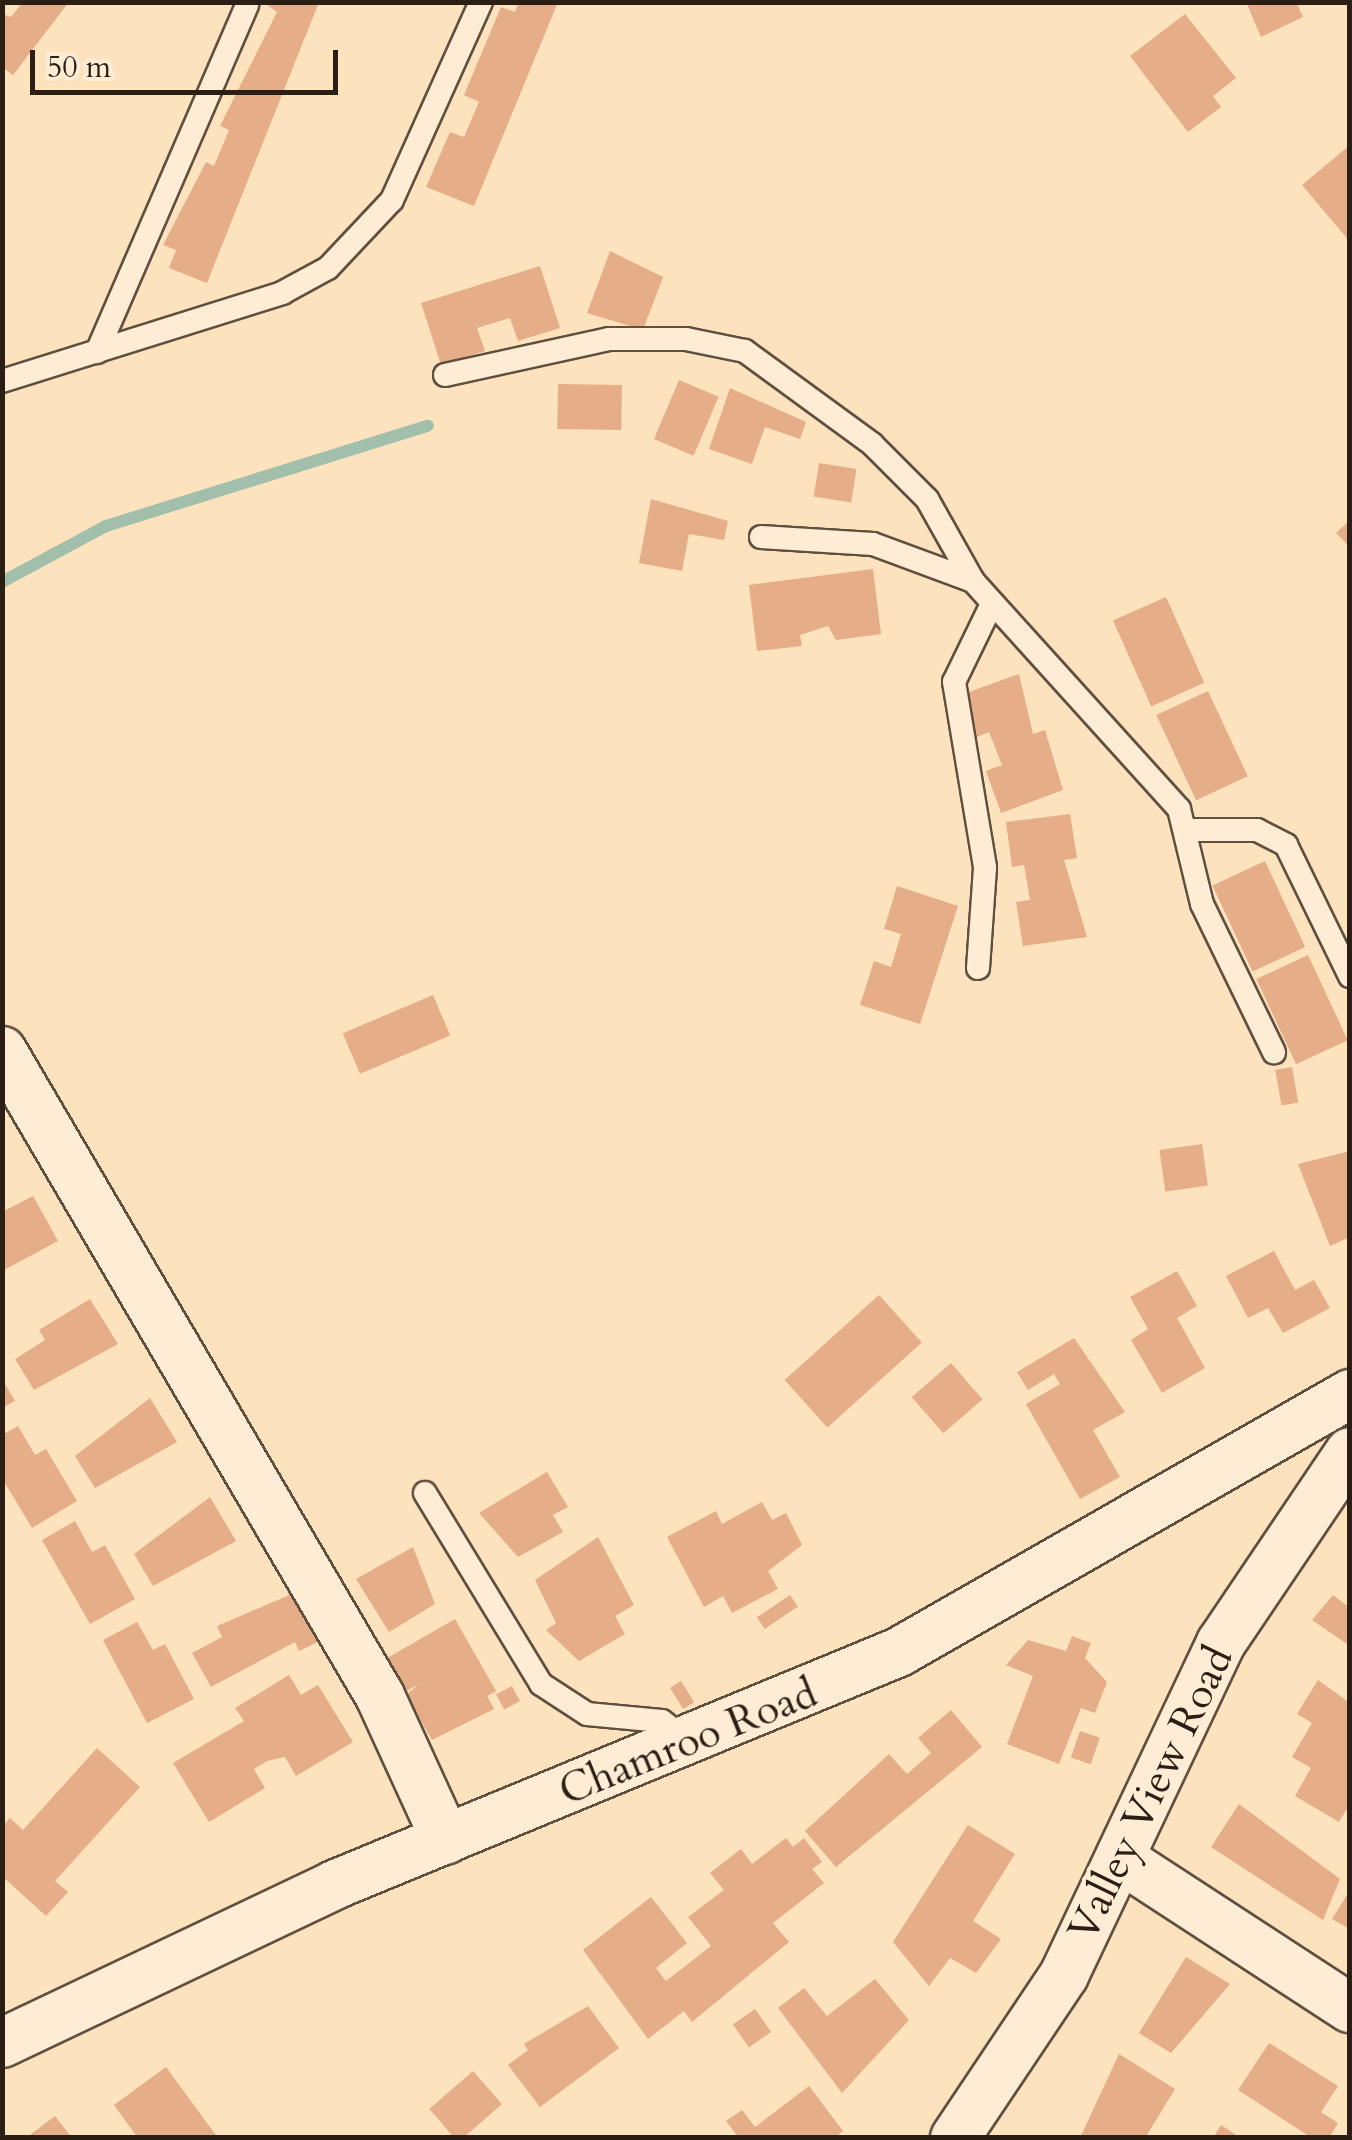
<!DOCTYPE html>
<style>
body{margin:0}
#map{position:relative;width:1352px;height:2140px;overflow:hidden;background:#fde2be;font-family:Cardo,serif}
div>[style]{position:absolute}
.stream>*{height:12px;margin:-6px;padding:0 6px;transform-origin:6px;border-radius:6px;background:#a1bfab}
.building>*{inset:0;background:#e5ad88;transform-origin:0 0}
.roads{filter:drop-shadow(2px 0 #5f4f3f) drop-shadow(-2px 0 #5f4f3f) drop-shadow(0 2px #5f4f3f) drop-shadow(0 -2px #5f4f3f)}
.service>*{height:22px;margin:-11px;padding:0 11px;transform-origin:11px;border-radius:11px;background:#feecd5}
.minor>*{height:48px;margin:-24px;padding:0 24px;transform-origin:24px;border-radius:24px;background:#feecd5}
span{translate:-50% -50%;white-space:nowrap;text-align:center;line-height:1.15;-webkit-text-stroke:8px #feecd5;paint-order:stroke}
.street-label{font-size:42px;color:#2a1e15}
.frame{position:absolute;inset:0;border:5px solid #2a1e15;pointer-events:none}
.scale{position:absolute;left:30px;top:50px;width:308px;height:45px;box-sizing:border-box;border:5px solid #2a1e15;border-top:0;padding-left:12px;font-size:30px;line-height:35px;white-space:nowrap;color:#2a1e15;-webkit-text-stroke:8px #feecd5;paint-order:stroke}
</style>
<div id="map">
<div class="stream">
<i style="left:2px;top:582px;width:118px;rotate:-28.3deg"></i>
<i style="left:106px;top:526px;width:337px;rotate:-17.3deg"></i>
</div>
<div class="building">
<i style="clip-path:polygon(23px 2px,69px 2px,13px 75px,2px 67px,2px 14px,11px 17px)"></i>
<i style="clip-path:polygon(263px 2px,319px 2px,207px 283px,169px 268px,176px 250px,163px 245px,206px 162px,214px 166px,229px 130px,220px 126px,277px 12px)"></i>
<i style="clip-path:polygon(519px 2px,558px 2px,474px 206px,426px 187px,450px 132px,464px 137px,479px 102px,464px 95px,501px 7px,515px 12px)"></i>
<i style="clip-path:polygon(1246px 2px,1296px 2px,1303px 17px,1261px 37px)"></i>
<i style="clip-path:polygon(1185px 14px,1236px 78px,1213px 96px,1221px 107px,1188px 132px,1130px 56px)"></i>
<i style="clip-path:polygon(1350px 145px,1350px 242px,1302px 185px)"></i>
<i style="clip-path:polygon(610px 251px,663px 277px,643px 330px,587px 313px)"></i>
<i style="clip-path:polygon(540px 266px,560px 328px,518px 341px,510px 318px,477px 328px,485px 351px,441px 365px,421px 303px)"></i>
<i style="left:679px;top:380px;width:43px;height:64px;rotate:23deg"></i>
<i style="left:558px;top:384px;width:64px;height:45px;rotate:1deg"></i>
<i style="clip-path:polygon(730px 388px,806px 422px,800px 439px,765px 427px,752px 464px,709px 449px)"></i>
<i style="left:819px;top:463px;width:38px;height:34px;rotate:9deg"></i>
<i style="clip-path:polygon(651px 499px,728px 521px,724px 540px,689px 534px,682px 571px,639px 563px)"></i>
<i style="clip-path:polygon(1350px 520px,1350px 547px,1336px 533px)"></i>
<i style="clip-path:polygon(873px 569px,881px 634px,836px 640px,828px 626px,800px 635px,802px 646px,757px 651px,749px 585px)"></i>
<i style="left:1166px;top:597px;width:94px;height:58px;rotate:66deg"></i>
<i style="clip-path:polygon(1019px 674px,1033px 734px,1045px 730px,1063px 790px,1001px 813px,986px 771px,1002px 765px,989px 732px,974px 738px,958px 696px)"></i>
<i style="left:1208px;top:691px;width:94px;height:57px;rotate:65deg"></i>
<i style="clip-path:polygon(1070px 814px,1077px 858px,1064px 860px,1087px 937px,1023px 946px,1016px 902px,1030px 900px,1024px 865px,1012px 867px,1006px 822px)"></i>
<i style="left:1265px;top:861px;width:95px;height:58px;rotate:65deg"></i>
<i style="clip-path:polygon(897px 886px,958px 906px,920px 1024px,860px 1005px,874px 961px,891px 967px,901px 934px,884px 929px)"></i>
<i style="left:1308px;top:955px;width:94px;height:57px;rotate:65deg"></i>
<i style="left:433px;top:995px;width:44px;height:98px;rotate:67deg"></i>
<i style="left:1292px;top:1067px;width:36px;height:17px;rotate:80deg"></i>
<i style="left:1202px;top:1144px;width:42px;height:43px;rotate:82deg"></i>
<i style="clip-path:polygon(1350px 1151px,1350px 1237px,1330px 1246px,1298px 1164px)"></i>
<i style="clip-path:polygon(33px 1196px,58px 1241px,4px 1270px,2px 1212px)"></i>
<i style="clip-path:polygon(1274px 1251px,1295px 1290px,1314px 1280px,1330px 1308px,1283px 1333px,1268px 1308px,1248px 1318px,1226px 1276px)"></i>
<i style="clip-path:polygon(1177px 1271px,1197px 1306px,1177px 1318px,1205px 1368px,1162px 1393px,1131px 1340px,1148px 1329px,1130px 1297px)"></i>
<i style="left:879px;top:1295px;width:64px;height:127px;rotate:48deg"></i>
<i style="clip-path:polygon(90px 1299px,118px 1344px,34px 1390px,15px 1359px,45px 1340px,39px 1330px)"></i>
<i style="clip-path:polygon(1074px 1338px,1125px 1412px,1093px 1430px,1120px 1477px,1080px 1499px,1026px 1404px,1060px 1384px,1054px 1374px,1028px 1390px,1017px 1372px)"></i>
<i style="left:951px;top:1363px;width:48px;height:52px;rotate:49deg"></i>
<i style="clip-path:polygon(2px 1379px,15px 1401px,2px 1408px)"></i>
<i style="clip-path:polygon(150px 1398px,177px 1442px,95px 1488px,75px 1456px)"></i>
<i style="clip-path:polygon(18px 1426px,35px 1455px,46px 1449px,77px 1501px,32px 1528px,2px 1478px,2px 1435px)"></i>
<i style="clip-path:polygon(547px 1472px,568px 1507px,553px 1515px,563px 1532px,518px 1557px,479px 1513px)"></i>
<i style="clip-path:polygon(210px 1497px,236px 1541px,153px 1586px,134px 1554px)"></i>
<i style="clip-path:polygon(762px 1502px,772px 1520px,786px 1513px,802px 1545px,768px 1571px,778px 1589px,732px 1613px,723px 1596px,704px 1607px,667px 1537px,716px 1511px,722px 1524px)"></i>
<i style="clip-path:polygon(75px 1521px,92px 1552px,105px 1545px,135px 1599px,90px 1624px,42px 1540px)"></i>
<i style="clip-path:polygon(598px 1537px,634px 1605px,615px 1616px,625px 1634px,579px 1661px,546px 1630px,556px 1623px,535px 1580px)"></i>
<i style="clip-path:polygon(413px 1547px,435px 1604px,389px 1632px,356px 1579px)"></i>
<i style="clip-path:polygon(294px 1593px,320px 1641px,299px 1651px,295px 1642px,211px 1687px,192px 1653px,222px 1637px,217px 1626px)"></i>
<i style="left:790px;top:1595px;width:14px;height:40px;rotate:56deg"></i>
<i style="clip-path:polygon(1333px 1595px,1350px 1608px,1350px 1646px,1312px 1620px)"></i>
<i style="clip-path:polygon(455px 1619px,496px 1691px,487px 1696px,494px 1709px,432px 1740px,406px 1695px,419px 1684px,401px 1694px,382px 1661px)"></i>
<i style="clip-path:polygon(137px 1622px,153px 1650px,165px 1644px,194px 1699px,147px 1723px,103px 1640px)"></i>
<i style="clip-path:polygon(1072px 1636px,1091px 1643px,1085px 1658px,1107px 1682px,1095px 1713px,1081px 1708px,1059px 1764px,1007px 1744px,1033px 1676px,1006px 1665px,1028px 1640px,1066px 1651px)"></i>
<i style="clip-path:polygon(289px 1675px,301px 1695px,318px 1685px,353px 1742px,296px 1776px,285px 1757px,267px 1761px,254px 1769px,265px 1788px,209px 1822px,173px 1763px,244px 1721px,235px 1708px)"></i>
<i style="clip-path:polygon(1318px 1680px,1350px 1703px,1350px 1804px,1339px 1822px,1295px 1796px,1311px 1768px,1292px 1757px,1312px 1723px,1297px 1714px)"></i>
<i style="left:681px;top:1681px;width:25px;height:13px;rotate:58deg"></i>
<i style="left:512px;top:1686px;width:17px;height:18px;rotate:62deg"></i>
<i style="clip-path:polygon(951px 1710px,982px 1747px,836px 1867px,805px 1831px,889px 1754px,907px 1774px,931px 1753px,918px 1738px)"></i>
<i style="left:1080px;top:1731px;width:21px;height:28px;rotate:19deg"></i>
<i style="clip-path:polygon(97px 1748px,140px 1787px,55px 1881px,68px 1892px,46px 1916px,2px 1876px,2px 1827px,10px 1818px,23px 1830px)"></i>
<i style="clip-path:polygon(1239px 1804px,1340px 1879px,1323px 1920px,1211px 1847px)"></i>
<i style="clip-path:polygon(968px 1825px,1015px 1854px,973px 1921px,1001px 1939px,976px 1973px,950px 1958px,929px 1986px,893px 1942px)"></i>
<i style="clip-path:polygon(786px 1838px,793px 1847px,804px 1838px,822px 1862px,812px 1869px,824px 1883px,773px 1923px,789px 1942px,692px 2022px,684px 2011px,648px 2039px,583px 1950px,651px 1897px,687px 1943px,656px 1968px,666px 1981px,711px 1946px,688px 1917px,724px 1890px,710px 1873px,741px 1849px,752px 1864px)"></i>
<i style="clip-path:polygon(1350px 1890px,1350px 1929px,1332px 1919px)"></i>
<i style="clip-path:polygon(1186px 1957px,1230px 1984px,1171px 2053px,1139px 2033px)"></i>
<i style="clip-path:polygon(875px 1979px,909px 2020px,842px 2093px,778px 2008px,804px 1988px,827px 2016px)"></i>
<i style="clip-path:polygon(588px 2006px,619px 2048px,540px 2107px,508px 2065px,528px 2050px,524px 2044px)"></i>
<i style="left:755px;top:2009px;width:28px;height:27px;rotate:55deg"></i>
<i style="clip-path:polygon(1269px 2043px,1338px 2086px,1321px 2112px,1338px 2123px,1329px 2138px,1312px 2138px,1238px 2090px)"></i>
<i style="clip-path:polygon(1119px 2054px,1175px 2089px,1145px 2138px,1080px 2138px)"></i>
<i style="clip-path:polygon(166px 2067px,218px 2138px,138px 2138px,114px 2105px)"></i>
<i style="left:473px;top:2071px;width:44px;height:58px;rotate:49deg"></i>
<i style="clip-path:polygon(809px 2086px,843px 2131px,834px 2138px,739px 2138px,726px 2121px,742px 2110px,755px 2127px)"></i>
<i style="clip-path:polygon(55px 2116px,72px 2138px,26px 2138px)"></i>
<i style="clip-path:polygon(1221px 2125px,1241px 2138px,1213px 2138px)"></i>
</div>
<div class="roads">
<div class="service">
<i style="left:97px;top:352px;width:378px;rotate:-66.6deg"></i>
<i style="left:445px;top:375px;width:168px;rotate:-12.4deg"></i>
<i style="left:609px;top:339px;width:77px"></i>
<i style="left:686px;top:339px;width:60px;rotate:11.5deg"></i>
<i style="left:745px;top:351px;width:157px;rotate:36.2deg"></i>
<i style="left:872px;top:444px;width:78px;rotate:45deg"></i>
<i style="left:927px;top:499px;width:94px;rotate:60.7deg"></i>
<i style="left:2px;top:381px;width:294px;rotate:-17.4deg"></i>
<i style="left:282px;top:293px;width:52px;rotate:-28.5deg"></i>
<i style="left:328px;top:268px;width:93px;rotate:-46.7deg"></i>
<i style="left:392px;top:200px;width:217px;rotate:-65.8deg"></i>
<i style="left:761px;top:537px;width:112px;rotate:3.6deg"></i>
<i style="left:873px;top:544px;width:107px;rotate:20.3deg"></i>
<i style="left:973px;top:581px;width:307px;rotate:47.9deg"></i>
<i style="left:1179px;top:809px;width:98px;rotate:76.4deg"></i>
<i style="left:1202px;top:904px;width:165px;rotate:64.1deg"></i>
<i style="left:1186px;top:830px;width:71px"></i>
<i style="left:1257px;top:830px;width:33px;rotate:27deg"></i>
<i style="left:1286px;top:845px;width:146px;rotate:64deg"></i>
<i style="left:978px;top:968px;width:101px;rotate:-86deg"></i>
<i style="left:985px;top:867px;width:188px;rotate:-99.5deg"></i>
<i style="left:954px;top:682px;width:82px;rotate:-64.1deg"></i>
<i style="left:425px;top:1493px;width:223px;rotate:58.7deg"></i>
<i style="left:541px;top:1684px;width:55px;rotate:33.1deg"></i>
<i style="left:587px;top:1714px;width:75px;rotate:5.3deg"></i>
<i style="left:662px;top:1721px;width:33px;rotate:38deg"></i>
</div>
<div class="minor">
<i style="left:2px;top:1051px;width:748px;rotate:59.63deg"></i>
<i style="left:380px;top:1696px;width:158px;rotate:65.4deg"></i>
<i style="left:1121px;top:1859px;width:273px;rotate:33.1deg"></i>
<i style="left:2px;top:2043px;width:368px;rotate:-25.4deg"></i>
<i style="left:334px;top:1885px;width:611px;rotate:-22.41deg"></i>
<i style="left:899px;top:1652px;width:520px;rotate:-29.77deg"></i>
<i style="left:955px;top:2138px;width:196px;rotate:-56.2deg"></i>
<i style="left:1064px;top:1975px;width:367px;rotate:-64.7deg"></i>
<i style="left:1221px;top:1643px;width:230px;rotate:-56deg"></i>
</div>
</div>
<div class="street-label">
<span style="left:688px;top:1742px;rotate:-22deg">Chamroo Road</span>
<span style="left:1151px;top:1794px;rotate:-64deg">Valley View Road</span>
</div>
<div class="frame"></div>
<div class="scale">50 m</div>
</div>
